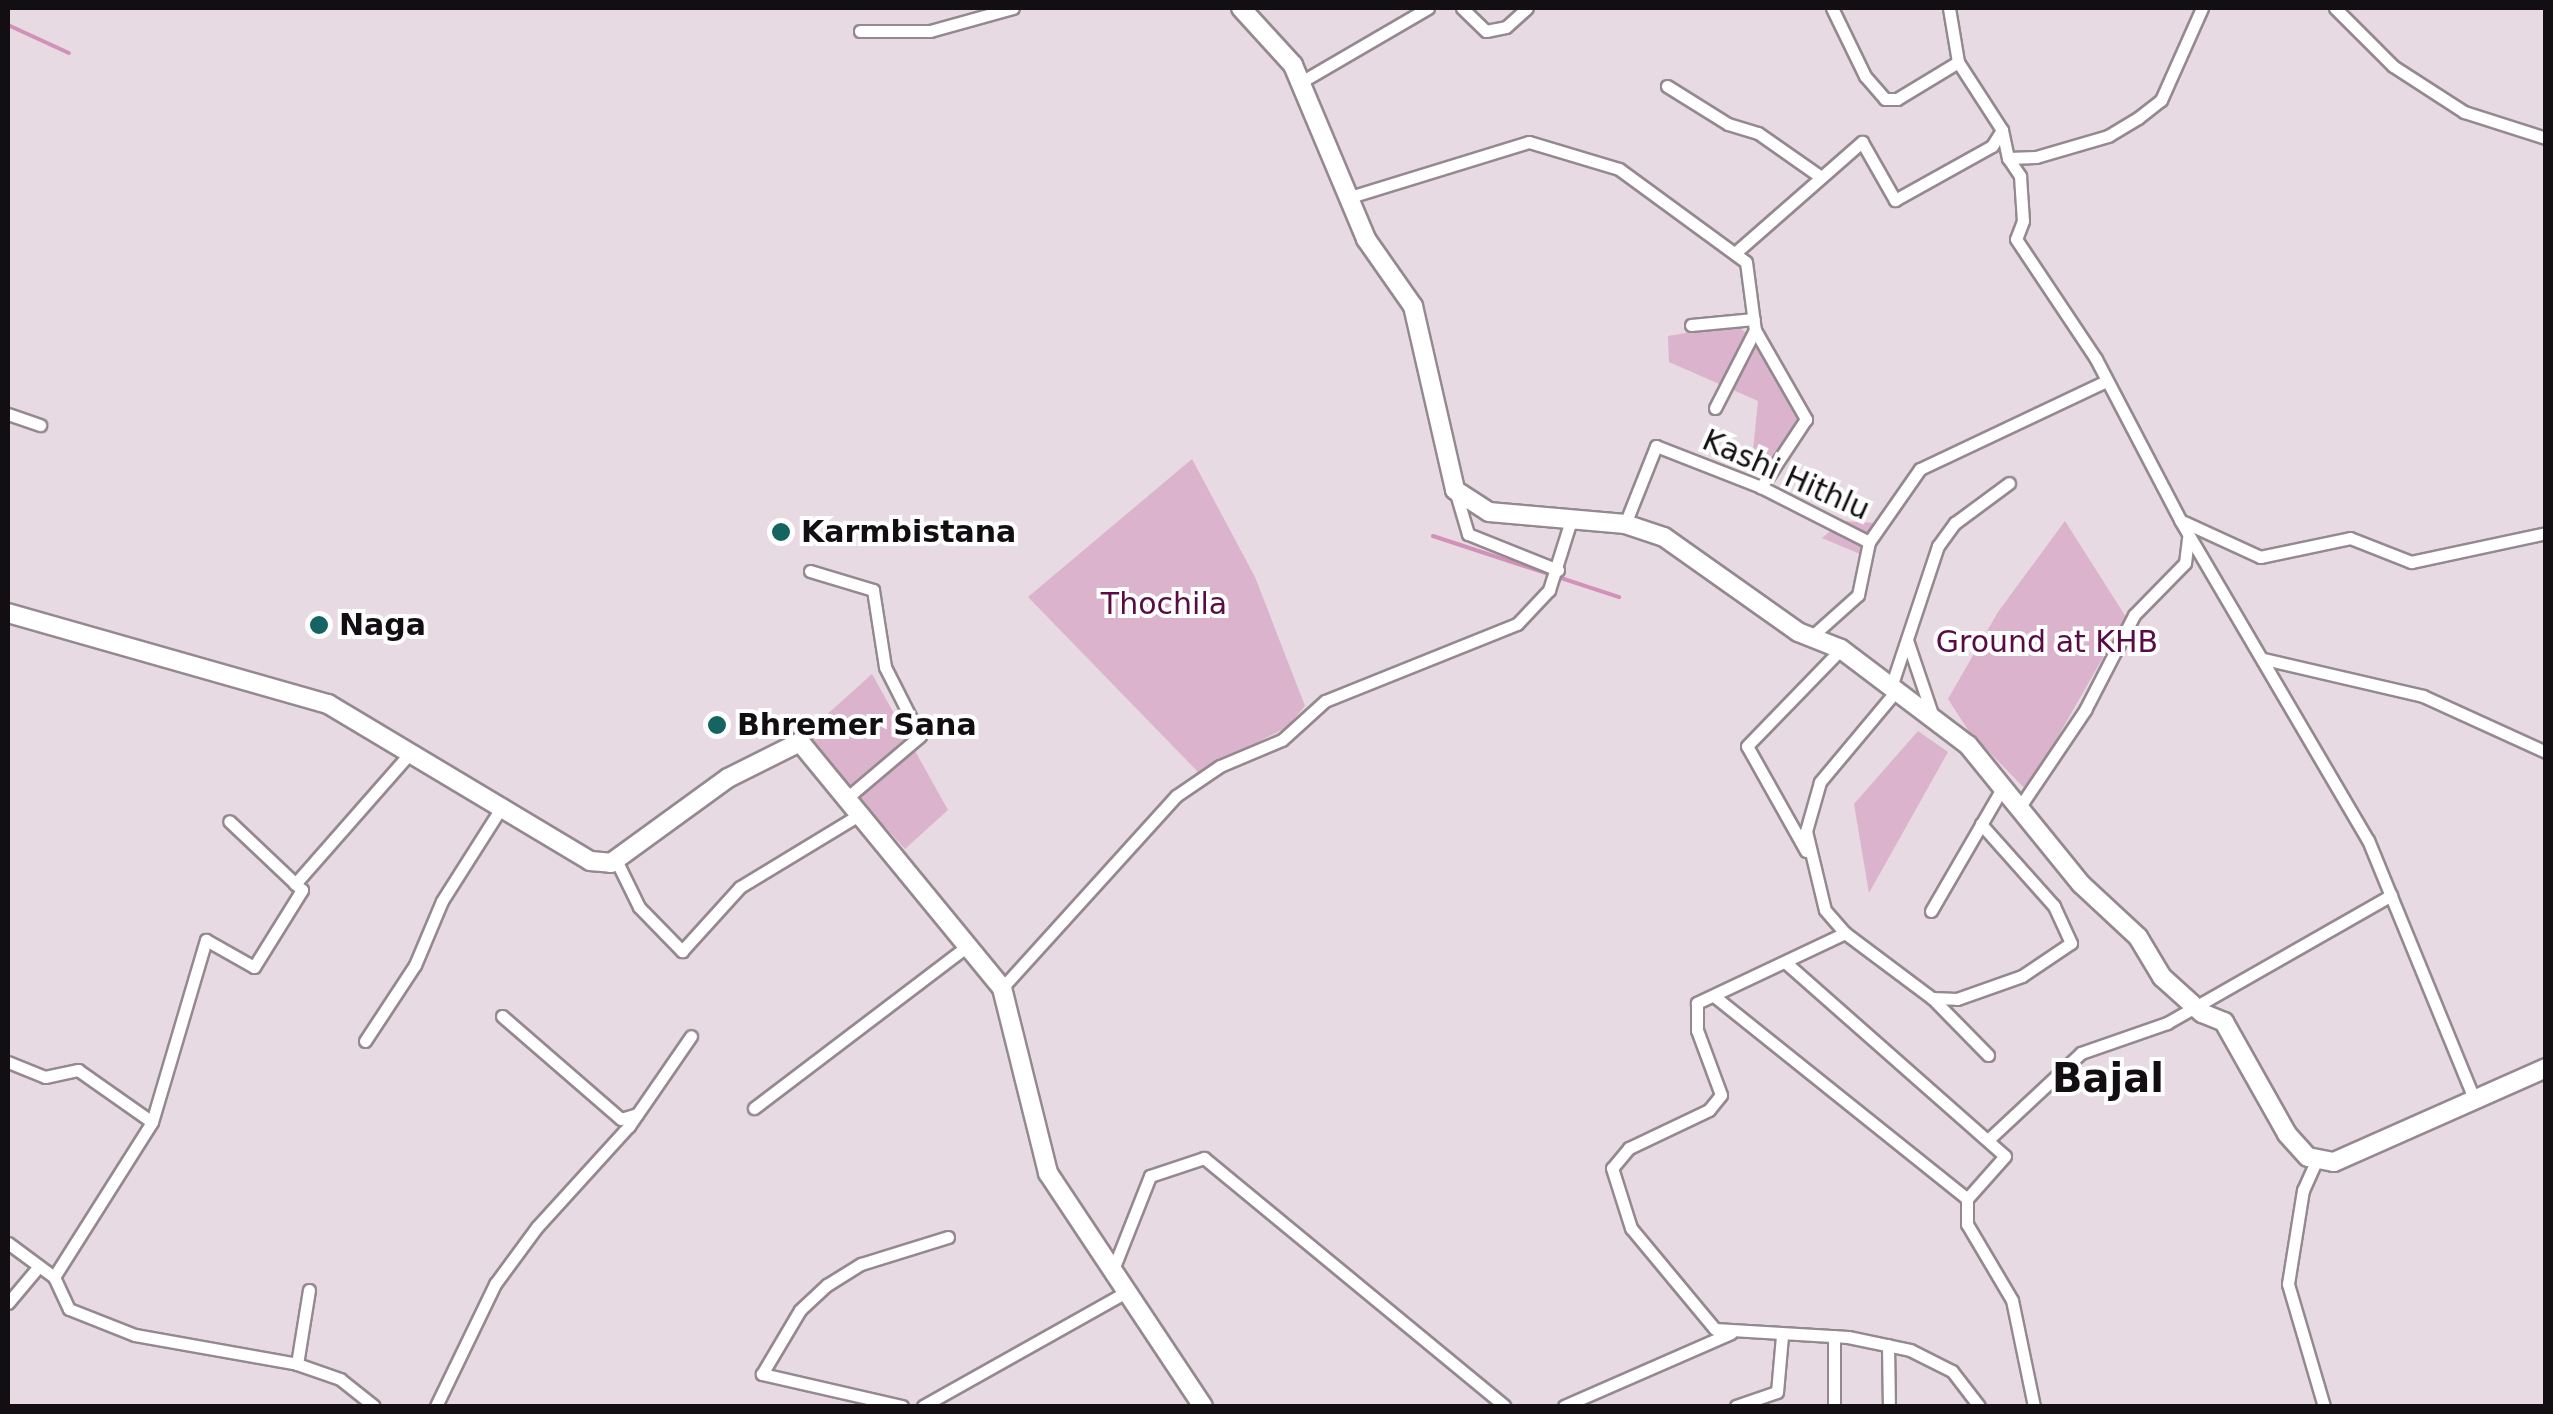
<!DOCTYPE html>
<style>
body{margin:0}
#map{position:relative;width:2553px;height:1414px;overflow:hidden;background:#e7dae2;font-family:"DejaVu Sans",sans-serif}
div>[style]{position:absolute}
.green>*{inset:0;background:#dcb3cc}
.stream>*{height:4px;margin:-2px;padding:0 2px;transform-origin:2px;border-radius:2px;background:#d191b9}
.roads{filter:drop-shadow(2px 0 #958990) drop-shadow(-2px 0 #958990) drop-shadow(0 2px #958990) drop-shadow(0 -2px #958990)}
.street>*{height:11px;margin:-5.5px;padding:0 5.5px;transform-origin:5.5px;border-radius:5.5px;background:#fff}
.secondary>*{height:18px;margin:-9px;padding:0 9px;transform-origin:9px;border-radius:9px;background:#fff}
.dots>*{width:28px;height:28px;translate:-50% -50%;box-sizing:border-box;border:5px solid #fff;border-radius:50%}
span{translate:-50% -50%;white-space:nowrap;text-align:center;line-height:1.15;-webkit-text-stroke:8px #fff;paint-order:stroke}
.street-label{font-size:30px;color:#130e11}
.poi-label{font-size:30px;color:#130e11;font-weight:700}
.left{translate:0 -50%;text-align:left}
.park-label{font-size:30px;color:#580b44}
.district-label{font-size:40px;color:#130e11;font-weight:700}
.frame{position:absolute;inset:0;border:10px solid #130e11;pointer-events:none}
</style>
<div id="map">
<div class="green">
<i style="clip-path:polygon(1715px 328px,1741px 329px,1752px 337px,1801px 412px,1760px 484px,1750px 479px,1758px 401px,1669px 362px,1668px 336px)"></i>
<i style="clip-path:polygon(1192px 459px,1255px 577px,1305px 706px,1287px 727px,1199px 773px,1028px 597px)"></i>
<i style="clip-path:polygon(1842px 521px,1875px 523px,1860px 554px,1822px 538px)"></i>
<i style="clip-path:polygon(2065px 521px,2126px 617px,2027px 791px,1968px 730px,1948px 699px,1998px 612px)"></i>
<i style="clip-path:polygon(872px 674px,948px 810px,905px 849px,803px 736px)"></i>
<i style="clip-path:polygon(1918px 731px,1948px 752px,1869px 893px,1854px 804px)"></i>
</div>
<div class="stream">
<i style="left:8px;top:25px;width:67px;rotate:24.7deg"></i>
<i style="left:1433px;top:536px;width:196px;rotate:18.2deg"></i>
</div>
<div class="roads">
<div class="street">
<i style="left:1462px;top:8px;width:33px;rotate:44deg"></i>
<i style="left:1486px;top:31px;width:20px;rotate:-11deg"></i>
<i style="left:1506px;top:27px;width:28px;rotate:-42deg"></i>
<i style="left:1832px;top:8px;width:76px;rotate:64.1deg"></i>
<i style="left:1865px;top:76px;width:30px;rotate:49deg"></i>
<i style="left:1885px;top:99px;width:12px"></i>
<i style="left:1897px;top:99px;width:71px;rotate:-31.2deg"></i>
<i style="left:1949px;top:8px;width:55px;rotate:80.5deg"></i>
<i style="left:1958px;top:62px;width:81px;rotate:57.1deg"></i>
<i style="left:2202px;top:8px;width:101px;rotate:114deg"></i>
<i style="left:2161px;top:100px;width:29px;rotate:142deg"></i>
<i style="left:2138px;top:118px;width:35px;rotate:149deg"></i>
<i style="left:2108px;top:136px;width:75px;rotate:163.7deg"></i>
<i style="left:2036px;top:157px;width:28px;rotate:178deg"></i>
<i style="left:2008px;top:158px;width:22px;rotate:56deg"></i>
<i style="left:2020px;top:176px;width:45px;rotate:86.2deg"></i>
<i style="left:2023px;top:221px;width:19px;rotate:111deg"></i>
<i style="left:2016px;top:239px;width:144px;rotate:56.3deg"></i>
<i style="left:2096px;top:359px;width:182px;rotate:62.4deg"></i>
<i style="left:2180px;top:520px;width:371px;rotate:59.6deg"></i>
<i style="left:2368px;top:840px;width:279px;rotate:67.7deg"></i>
<i style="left:2335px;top:8px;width:82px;rotate:45deg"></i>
<i style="left:2393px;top:66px;width:85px;rotate:32.9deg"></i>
<i style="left:2464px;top:112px;width:86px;rotate:17.6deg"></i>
<i style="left:860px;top:31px;width:70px"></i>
<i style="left:930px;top:31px;width:86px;rotate:-15.5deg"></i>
<i style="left:1301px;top:82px;width:147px;rotate:-30.2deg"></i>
<i style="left:1667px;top:86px;width:72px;rotate:31.9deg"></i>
<i style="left:1728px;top:124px;width:31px;rotate:17deg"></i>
<i style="left:1758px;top:133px;width:73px;rotate:35deg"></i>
<i style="left:1350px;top:197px;width:187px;rotate:-17.1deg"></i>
<i style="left:1529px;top:142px;width:94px;rotate:16.7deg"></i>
<i style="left:1619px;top:169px;width:157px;rotate:36.2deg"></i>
<i style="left:1746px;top:262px;width:69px;rotate:82.5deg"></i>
<i style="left:1755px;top:330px;width:103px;rotate:60.2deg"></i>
<i style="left:1806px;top:419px;width:82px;rotate:123.5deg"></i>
<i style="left:1735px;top:253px;width:169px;rotate:-41.2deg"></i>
<i style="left:1862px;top:142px;width:67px;rotate:60.4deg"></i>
<i style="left:1895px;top:200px;width:111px;rotate:-29.1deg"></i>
<i style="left:1992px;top:146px;width:19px;rotate:-58deg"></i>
<i style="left:2002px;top:130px;width:29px;rotate:78deg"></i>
<i style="left:1691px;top:325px;width:63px;rotate:-5.4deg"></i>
<i style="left:1715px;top:408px;width:88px;rotate:-62.9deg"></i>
<i style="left:8px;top:414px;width:34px;rotate:19deg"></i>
<i style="left:1455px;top:490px;width:46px;rotate:73.5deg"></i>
<i style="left:1468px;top:534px;width:97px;rotate:21.8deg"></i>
<i style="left:2184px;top:522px;width:84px;rotate:24.7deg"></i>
<i style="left:2260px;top:557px;width:92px;rotate:-11.9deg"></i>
<i style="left:2350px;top:538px;width:66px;rotate:21.5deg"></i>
<i style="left:2411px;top:562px;width:138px;rotate:-12.1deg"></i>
<i style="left:1625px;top:524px;width:84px;rotate:-68.3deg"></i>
<i style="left:1656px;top:446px;width:113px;rotate:21.3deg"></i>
<i style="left:1761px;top:487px;width:121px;rotate:27deg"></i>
<i style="left:1869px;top:542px;width:89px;rotate:-55.1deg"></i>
<i style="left:1920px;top:469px;width:204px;rotate:-25.3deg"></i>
<i style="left:810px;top:571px;width:66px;rotate:16.8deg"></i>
<i style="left:873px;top:590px;width:78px;rotate:81.1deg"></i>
<i style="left:885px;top:667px;width:77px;rotate:63.1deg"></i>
<i style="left:920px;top:736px;width:94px;rotate:139.7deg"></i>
<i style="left:1811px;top:637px;width:63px;rotate:-41.8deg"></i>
<i style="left:1858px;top:595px;width:54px;rotate:-78.3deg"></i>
<i style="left:1907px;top:640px;width:81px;rotate:71.3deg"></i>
<i style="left:2264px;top:659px;width:163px;rotate:13.1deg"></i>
<i style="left:2423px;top:696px;width:135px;rotate:24.5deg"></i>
<i style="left:1891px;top:687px;width:149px;rotate:-71.6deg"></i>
<i style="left:1938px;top:546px;width:29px;rotate:-54deg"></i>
<i style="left:1955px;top:523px;width:67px;rotate:-36.5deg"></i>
<i style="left:1896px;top:691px;width:119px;rotate:129.9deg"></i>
<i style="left:1820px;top:782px;width:51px;rotate:105.9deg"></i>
<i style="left:1806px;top:831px;width:81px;rotate:76.5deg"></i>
<i style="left:1825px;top:910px;width:30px;rotate:49deg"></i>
<i style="left:1845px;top:933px;width:164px;rotate:154.7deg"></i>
<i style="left:1697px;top:1003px;width:27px;rotate:90deg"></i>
<i style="left:1697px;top:1030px;width:69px;rotate:69.7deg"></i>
<i style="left:1721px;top:1095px;width:19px;rotate:129deg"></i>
<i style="left:1709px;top:1110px;width:89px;rotate:154.6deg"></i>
<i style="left:1629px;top:1148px;width:26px;rotate:130deg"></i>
<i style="left:1612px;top:1168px;width:63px;rotate:72.4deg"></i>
<i style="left:1631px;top:1228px;width:131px;rotate:50.3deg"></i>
<i style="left:1715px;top:1329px;width:133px;rotate:3.4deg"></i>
<i style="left:1848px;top:1337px;width:63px;rotate:11.8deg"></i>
<i style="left:1910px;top:1350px;width:47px;rotate:26.6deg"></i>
<i style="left:1952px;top:1371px;width:44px;rotate:52.4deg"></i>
<i style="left:2021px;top:805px;width:115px;rotate:-56deg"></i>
<i style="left:2085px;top:710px;width:107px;rotate:-62.7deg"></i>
<i style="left:2134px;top:615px;width:73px;rotate:-45.6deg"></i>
<i style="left:2185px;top:563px;width:25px;rotate:-83deg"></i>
<i style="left:1806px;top:851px;width:120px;rotate:-119.3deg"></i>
<i style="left:1747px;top:746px;width:135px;rotate:-45.9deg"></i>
<i style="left:616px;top:860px;width:52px;rotate:63.9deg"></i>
<i style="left:639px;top:907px;width:62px;rotate:45.7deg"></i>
<i style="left:682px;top:951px;width:86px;rotate:-47.8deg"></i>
<i style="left:740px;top:887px;width:143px;rotate:-31.2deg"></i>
<i style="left:295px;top:884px;width:177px;rotate:-48.7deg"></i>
<i style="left:1931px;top:911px;width:146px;rotate:-59.9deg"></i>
<i style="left:1845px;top:933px;width:109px;rotate:36.8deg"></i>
<i style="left:1932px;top:998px;width:25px;rotate:2deg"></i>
<i style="left:1957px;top:999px;width:69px;rotate:-19.5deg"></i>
<i style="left:2022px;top:976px;width:59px;rotate:-34deg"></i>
<i style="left:2071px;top:943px;width:41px;rotate:-114.7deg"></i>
<i style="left:2054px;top:906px;width:110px;rotate:-131.7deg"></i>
<i style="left:1785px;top:962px;width:293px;rotate:41.4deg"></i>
<i style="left:2005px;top:1156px;width:57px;rotate:131.5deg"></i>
<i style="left:1967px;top:1199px;width:25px;rotate:90deg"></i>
<i style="left:1967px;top:1224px;width:88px;rotate:59.4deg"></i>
<i style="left:2012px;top:1300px;width:108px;rotate:78.3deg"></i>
<i style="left:1002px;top:988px;width:259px;rotate:-47.8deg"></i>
<i style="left:1176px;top:796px;width:53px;rotate:-34.3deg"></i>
<i style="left:1220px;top:766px;width:67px;rotate:-22.8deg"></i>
<i style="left:1282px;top:740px;width:58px;rotate:-42.2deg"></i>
<i style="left:1325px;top:701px;width:207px;rotate:-21.9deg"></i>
<i style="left:1517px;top:624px;width:47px;rotate:-46.7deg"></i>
<i style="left:1549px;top:590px;width:77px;rotate:-72.5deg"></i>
<i style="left:1714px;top:996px;width:324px;rotate:38.7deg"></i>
<i style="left:1932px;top:998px;width:80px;rotate:45.5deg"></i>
<i style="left:502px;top:1016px;width:157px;rotate:40.9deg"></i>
<i style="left:621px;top:1119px;width:17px;rotate:-17deg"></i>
<i style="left:365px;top:1041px;width:91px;rotate:-56.7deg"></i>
<i style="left:415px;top:965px;width:69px;rotate:-67.1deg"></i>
<i style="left:442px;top:901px;width:114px;rotate:-57.6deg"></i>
<i style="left:8px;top:1062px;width:40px;rotate:22deg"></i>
<i style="left:45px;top:1077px;width:34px;rotate:-12deg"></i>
<i style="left:78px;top:1070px;width:90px;rotate:35.1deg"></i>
<i style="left:754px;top:1108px;width:270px;rotate:-37.2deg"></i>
<i style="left:1989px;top:1139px;width:126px;rotate:-43.1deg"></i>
<i style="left:2081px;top:1053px;width:91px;rotate:-19.2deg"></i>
<i style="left:2167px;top:1023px;width:258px;rotate:-29.7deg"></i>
<i style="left:2317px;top:1159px;width:34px;rotate:114deg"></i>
<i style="left:2303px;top:1190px;width:95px;rotate:99.1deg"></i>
<i style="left:2288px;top:1284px;width:127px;rotate:73.6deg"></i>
<i style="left:8px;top:1243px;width:57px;rotate:36.5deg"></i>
<i style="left:54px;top:1277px;width:35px;rotate:65deg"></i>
<i style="left:69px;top:1309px;width:71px;rotate:21.5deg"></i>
<i style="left:135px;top:1335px;width:165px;rotate:10.1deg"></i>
<i style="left:297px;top:1364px;width:46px;rotate:19.2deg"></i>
<i style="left:340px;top:1379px;width:43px;rotate:38.5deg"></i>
<i style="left:1114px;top:1267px;width:98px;rotate:-68.4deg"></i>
<i style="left:1150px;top:1176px;width:57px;rotate:-18.4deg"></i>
<i style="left:1204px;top:1158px;width:389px;rotate:39.5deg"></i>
<i style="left:54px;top:1277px;width:183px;rotate:-57.7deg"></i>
<i style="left:152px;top:1122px;width:190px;rotate:-73.5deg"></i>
<i style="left:206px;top:940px;width:55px;rotate:29.4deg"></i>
<i style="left:254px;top:967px;width:91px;rotate:-58.1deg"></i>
<i style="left:302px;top:890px;width:100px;rotate:-136.6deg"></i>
<i style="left:8px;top:1303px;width:48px;rotate:-50deg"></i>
<i style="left:1888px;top:1345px;width:61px;rotate:89.1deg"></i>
<i style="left:297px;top:1364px;width:75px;rotate:-80.8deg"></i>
<i style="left:436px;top:1406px;width:136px;rotate:-64.2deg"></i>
<i style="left:495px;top:1284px;width:71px;rotate:-53.6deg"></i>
<i style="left:537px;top:1227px;width:137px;rotate:-47.7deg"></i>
<i style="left:629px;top:1126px;width:109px;rotate:-55.4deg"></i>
<i style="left:902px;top:1406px;width:144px;rotate:-167.1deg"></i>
<i style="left:762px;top:1374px;width:74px;rotate:-59.3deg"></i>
<i style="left:800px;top:1310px;width:37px;rotate:-43deg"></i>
<i style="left:827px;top:1285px;width:40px;rotate:-32deg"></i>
<i style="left:861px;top:1264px;width:91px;rotate:-17.2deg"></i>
<i style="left:923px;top:1406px;width:235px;rotate:-29.3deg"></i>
<i style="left:1564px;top:1406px;width:182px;rotate:-23.6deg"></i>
<i style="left:1736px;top:1406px;width:43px;rotate:-18.9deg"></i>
<i style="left:1777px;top:1392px;width:56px;rotate:-84.9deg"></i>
<i style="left:1834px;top:1406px;width:70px;rotate:-90deg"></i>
</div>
<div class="secondary">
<i style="left:1241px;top:8px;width:77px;rotate:47.6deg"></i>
<i style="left:1293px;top:65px;width:189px;rotate:67.2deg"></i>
<i style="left:1366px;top:239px;width:82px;rotate:55deg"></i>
<i style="left:1413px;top:306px;width:189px;rotate:77.1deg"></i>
<i style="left:1455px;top:490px;width:40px;rotate:32.9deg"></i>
<i style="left:1489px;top:512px;width:137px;rotate:5deg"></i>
<i style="left:1625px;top:524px;width:41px;rotate:18.4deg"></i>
<i style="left:1664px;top:537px;width:164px;rotate:35.3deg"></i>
<i style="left:1798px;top:632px;width:46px;rotate:21.6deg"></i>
<i style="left:1841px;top:649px;width:159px;rotate:37.1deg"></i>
<i style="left:1968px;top:745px;width:179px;rotate:50.9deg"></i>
<i style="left:2081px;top:884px;width:78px;rotate:42.9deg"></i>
<i style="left:2138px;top:937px;width:47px;rotate:59deg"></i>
<i style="left:2162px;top:977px;width:54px;rotate:42deg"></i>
<i style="left:2202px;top:1013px;width:24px;rotate:22deg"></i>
<i style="left:2224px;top:1022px;width:129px;rotate:60.6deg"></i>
<i style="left:2287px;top:1134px;width:31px;rotate:48deg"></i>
<i style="left:2308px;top:1157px;width:26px;rotate:11deg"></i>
<i style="left:2334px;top:1162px;width:232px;rotate:-23.9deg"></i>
<i style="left:8px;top:613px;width:333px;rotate:15.9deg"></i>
<i style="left:328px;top:704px;width:305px;rotate:30.9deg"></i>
<i style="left:590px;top:861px;width:21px;rotate:5deg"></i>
<i style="left:611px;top:863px;width:145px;rotate:-36deg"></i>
<i style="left:728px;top:778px;width:80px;rotate:-26.6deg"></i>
<i style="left:800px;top:742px;width:318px;rotate:50.6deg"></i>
<i style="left:1002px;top:988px;width:191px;rotate:76deg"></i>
<i style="left:1048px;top:1173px;width:280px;rotate:56.4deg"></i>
</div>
</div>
<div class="dots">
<i style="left:781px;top:532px;background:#156461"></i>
<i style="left:319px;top:625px;background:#156461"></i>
<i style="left:717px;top:725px;background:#156461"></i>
</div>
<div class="street-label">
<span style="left:1786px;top:475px;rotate:24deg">Kashi Hithlu</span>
</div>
<div class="poi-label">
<span class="left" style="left:801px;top:532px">Karmbistana</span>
<span class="left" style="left:339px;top:625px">Naga</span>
<span class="left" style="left:737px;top:725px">Bhremer Sana</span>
</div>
<div class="park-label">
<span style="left:1164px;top:604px">Thochila</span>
<span style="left:2047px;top:642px">Ground at KHB</span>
</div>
<div class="district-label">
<span style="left:2108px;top:1078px">Bajal</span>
</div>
<div class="frame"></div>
</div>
